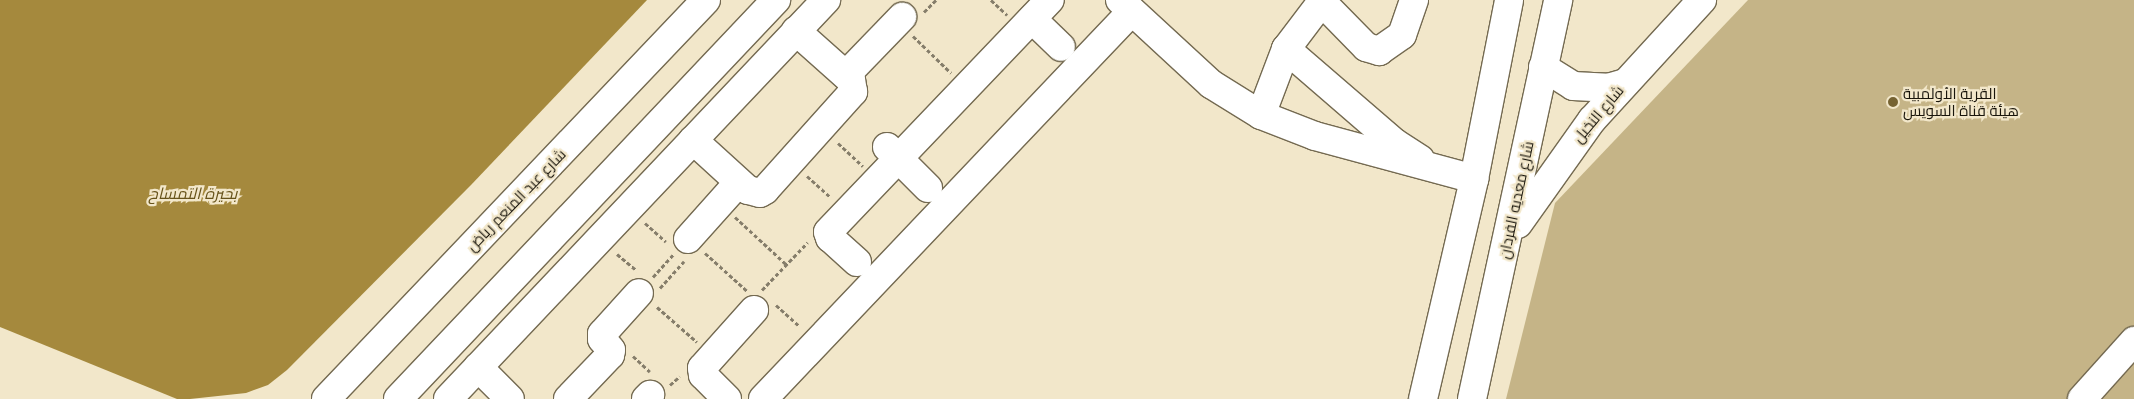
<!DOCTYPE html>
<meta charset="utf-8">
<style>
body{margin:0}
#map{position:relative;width:2134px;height:399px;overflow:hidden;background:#f2e7ca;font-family:"Playfair Display",Cairo,serif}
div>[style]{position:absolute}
.green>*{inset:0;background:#c5b487}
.water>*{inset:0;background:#a5893d}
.path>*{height:3px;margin-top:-1.5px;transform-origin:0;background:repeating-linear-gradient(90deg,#857d6a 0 4px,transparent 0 6.5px)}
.roads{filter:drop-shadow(1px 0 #746a51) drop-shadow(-1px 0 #746a51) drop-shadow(0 1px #746a51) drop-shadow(0 -1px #746a51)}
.minor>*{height:28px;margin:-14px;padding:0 14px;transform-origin:14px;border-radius:14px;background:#fff}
.highway>*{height:28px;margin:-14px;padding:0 14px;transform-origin:14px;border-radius:14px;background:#fff}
.dots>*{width:14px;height:14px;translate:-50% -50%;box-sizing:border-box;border:2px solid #f2e7ca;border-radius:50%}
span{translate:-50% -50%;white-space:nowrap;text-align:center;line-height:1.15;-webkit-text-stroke:4.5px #f2e7ca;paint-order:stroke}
.poi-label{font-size:15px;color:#19150b}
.left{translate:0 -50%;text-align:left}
.street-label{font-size:15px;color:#19150b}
.water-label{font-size:16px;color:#67531a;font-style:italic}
</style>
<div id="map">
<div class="green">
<i style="clip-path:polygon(1748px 0,2134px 0,2134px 399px,1506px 399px,1555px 203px)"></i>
</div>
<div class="water">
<i style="clip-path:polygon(0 0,647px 0,471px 185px,287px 370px,268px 385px,246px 393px,190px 399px,177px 399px,0 327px)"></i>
</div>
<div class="path">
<i style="left:991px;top:0;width:22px;rotate:43deg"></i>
<i style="left:924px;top:12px;width:17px;rotate:-45deg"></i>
<i style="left:913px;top:36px;width:53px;rotate:44.2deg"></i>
<i style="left:838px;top:143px;width:34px;rotate:43deg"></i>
<i style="left:807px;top:176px;width:31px;rotate:42deg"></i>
<i style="left:735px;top:217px;width:69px;rotate:42.7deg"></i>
<i style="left:645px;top:223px;width:28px;rotate:42deg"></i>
<i style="left:705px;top:253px;width:57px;rotate:42.1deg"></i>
<i style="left:617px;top:254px;width:26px;rotate:40deg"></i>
<i style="left:653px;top:277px;width:31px;rotate:-48deg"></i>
<i style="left:660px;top:288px;width:36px;rotate:-48deg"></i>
<i style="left:762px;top:290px;width:66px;rotate:-46.2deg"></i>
<i style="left:776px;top:305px;width:30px;rotate:42deg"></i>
<i style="left:657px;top:307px;width:53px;rotate:41.2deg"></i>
<i style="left:633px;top:356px;width:23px;rotate:43deg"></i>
<i style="left:670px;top:385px;width:13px;rotate:-42deg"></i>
</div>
<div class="roads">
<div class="minor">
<i style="left:1120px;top:0;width:124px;rotate:42.7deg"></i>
<i style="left:1211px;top:84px;width:59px;rotate:31.8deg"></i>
<i style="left:1261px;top:115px;width:58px;rotate:21.3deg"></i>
<i style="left:1315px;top:136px;width:165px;rotate:15.1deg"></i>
<i style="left:1320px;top:0;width:66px;rotate:45.6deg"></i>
<i style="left:1366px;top:47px;width:14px;rotate:17deg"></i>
<i style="left:1379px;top:51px;width:28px;rotate:-35deg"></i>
<i style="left:1402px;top:35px;width:37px;rotate:-71deg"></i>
<i style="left:1032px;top:19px;width:40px;rotate:44deg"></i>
<i style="left:1286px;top:49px;width:144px;rotate:40.8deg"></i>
<i style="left:1395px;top:143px;width:30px;rotate:33deg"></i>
<i style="left:1543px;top:67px;width:36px;rotate:32deg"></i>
<i style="left:1573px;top:86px;width:35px;rotate:3deg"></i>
<i style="left:1608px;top:88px;width:18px;rotate:-16deg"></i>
<i style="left:846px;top:75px;width:81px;rotate:-46deg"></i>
<i style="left:1261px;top:115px;width:71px;rotate:-69.3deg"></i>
<i style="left:1286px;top:49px;width:61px;rotate:-52.9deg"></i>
<i style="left:693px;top:140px;width:74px;rotate:42.3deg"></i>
<i style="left:748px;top:190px;width:12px;rotate:14deg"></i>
<i style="left:760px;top:193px;width:6px;rotate:-31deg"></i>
<i style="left:765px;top:190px;width:132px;rotate:-48.1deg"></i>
<i style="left:853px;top:92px;width:12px;rotate:-99deg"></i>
<i style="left:851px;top:80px;width:74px;rotate:-138.3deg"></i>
<i style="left:887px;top:147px;width:58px;rotate:45deg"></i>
<i style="left:1518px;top:224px;width:128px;rotate:-54.6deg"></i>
<i style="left:1592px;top:120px;width:163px;rotate:-47.5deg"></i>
<i style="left:688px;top:239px;width:76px;rotate:-48.2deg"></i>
<i style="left:857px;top:262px;width:36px;rotate:-138deg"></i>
<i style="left:830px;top:238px;width:6px;rotate:-108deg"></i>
<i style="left:828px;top:232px;width:321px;rotate:-46.3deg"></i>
<i style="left:478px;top:367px;width:45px;rotate:45deg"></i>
<i style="left:448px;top:399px;width:550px;rotate:-46.55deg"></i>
<i style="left:568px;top:399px;width:61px;rotate:-46.3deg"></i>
<i style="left:610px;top:355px;width:5px;rotate:-79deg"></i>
<i style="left:611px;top:350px;width:14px;rotate:-129deg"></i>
<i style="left:602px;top:339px;width:5px;rotate:-90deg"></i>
<i style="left:602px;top:334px;width:55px;rotate:-47.9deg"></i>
<i style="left:646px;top:399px;width:6px;rotate:-45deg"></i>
<i style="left:727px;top:399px;width:34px;rotate:-135deg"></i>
<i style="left:703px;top:375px;width:7px;rotate:-98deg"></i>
<i style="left:702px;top:368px;width:78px;rotate:-48.1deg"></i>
<i style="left:763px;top:399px;width:535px;rotate:-46.44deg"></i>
<i style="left:1423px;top:399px;width:226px;rotate:-76.9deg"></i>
<i style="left:1474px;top:179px;width:182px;rotate:-78.9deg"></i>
<i style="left:1472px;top:399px;width:408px;rotate:-77.8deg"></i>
<i style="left:2082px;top:399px;width:78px;rotate:-48.1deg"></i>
</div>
<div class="highway">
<i style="left:326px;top:399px;width:551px;rotate:-46.4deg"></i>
<i style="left:398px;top:399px;width:550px;rotate:-46.55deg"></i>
</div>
</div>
<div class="dots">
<i style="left:1893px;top:102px;background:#766332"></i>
</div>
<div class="poi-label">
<span class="left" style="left:1903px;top:102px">القرية الأولمبية<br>هيئة قناة السويس</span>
</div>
<div class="street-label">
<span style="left:1598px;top:114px;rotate:-50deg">شارع النخيل</span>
<span style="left:516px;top:200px;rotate:-46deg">شارع عبد المنعم رياض</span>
<span style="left:1516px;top:200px;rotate:-78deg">شارع معديه الفردان</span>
</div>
<div class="water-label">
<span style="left:193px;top:193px">بحيرة التمساح</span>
</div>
</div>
